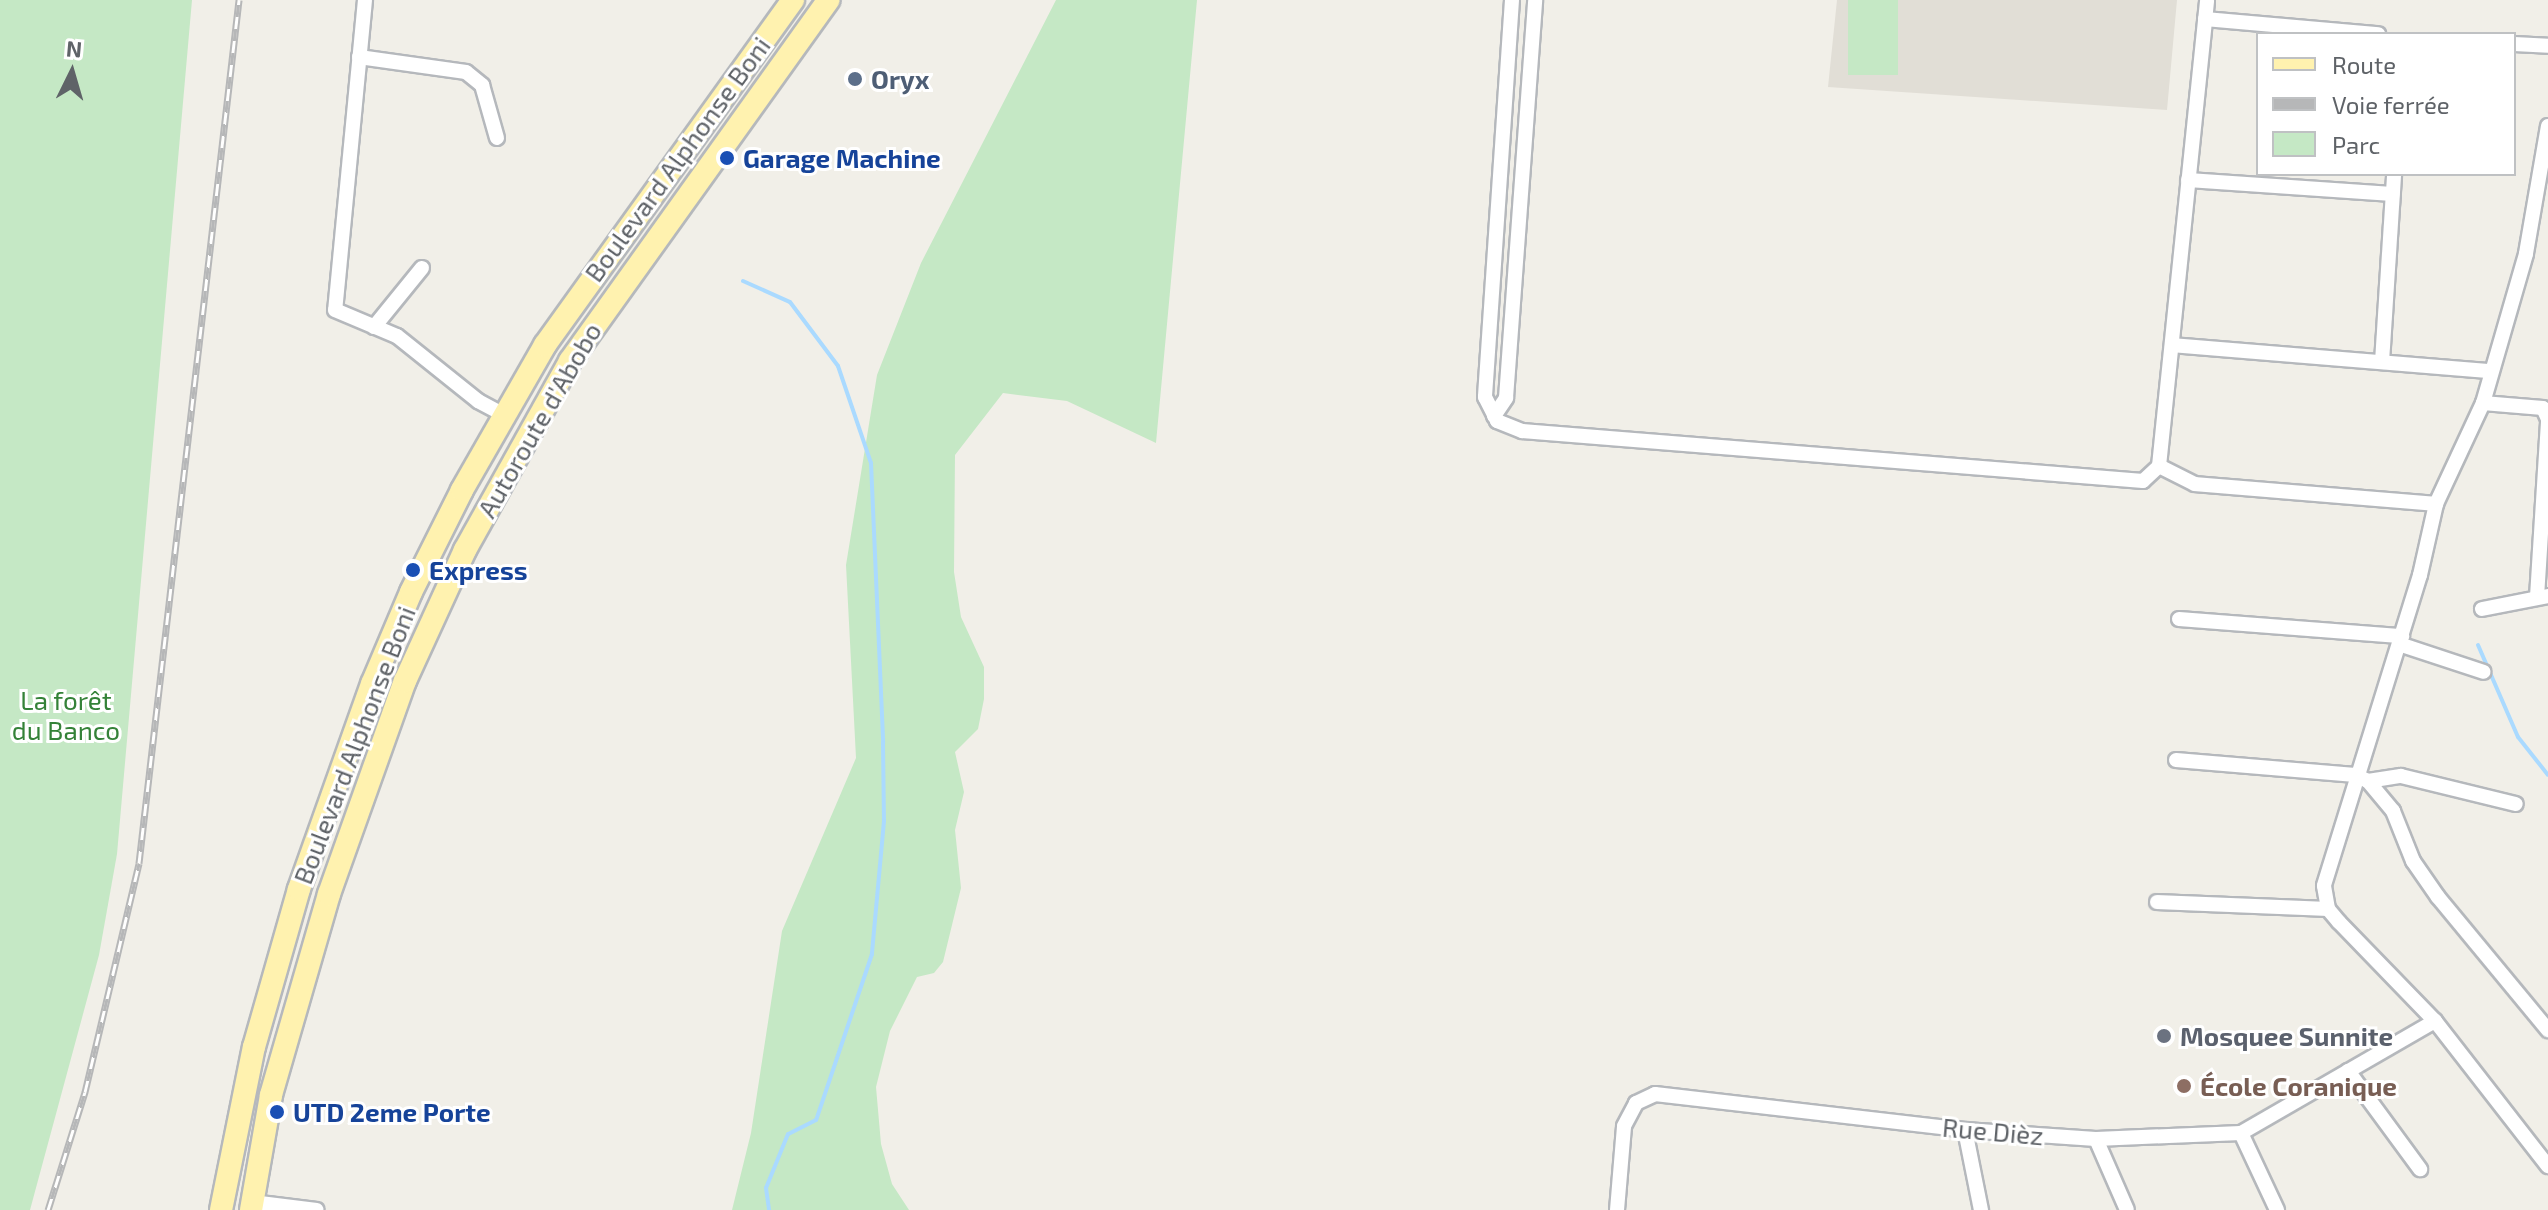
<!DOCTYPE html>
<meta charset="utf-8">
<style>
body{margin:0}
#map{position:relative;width:2548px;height:1210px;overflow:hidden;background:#f1efe8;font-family:"Exo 2",sans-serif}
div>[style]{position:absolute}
.education>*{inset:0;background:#e1ded6}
.green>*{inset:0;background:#c5e8c5;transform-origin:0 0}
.stream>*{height:4px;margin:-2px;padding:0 2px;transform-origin:2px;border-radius:2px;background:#aadaff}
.roads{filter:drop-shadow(2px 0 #b5b8bc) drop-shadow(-2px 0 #b5b8bc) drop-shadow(0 2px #b5b8bc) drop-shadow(0 -2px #b5b8bc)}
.minor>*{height:14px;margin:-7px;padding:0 7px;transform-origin:7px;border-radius:7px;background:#fff}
.primary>*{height:22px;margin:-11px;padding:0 11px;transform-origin:11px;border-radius:11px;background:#fff2af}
.rail>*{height:7px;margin-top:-3.5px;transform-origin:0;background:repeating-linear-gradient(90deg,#fff 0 12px,#b6b7b8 0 24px);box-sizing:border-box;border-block:2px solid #b6b7b8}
.dots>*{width:22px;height:22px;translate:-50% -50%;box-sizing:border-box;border:4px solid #fff;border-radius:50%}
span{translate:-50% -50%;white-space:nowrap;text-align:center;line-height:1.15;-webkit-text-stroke:6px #fff;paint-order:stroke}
.service-label{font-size:26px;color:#4e5e75;font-weight:700}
.left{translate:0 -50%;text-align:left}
.transit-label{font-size:26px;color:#164399;font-weight:700}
.street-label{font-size:26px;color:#5f6368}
.park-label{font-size:26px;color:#348238}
.worship-label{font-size:26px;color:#5b616d;font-weight:700}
.education-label{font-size:26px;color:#785e54;font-weight:700}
.legend{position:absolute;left:2256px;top:32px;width:260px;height:144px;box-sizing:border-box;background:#fff;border:2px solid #bfc1c3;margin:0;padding:10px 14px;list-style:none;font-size:24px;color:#5f6368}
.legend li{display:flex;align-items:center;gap:16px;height:40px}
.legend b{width:40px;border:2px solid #bfc1c3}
.north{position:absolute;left:32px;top:32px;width:80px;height:80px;-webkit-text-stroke:6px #fff;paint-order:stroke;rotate:5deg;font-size:22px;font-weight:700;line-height:32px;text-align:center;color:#5f6368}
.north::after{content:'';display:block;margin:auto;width:28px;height:36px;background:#5f6368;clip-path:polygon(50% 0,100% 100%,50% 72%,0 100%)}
</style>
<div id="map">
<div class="education">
<i style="clip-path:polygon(1837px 0,2177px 0,2167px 110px,1828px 87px)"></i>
</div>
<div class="green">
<i style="clip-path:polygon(0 0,192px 0,117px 854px,99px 955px,30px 1210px,0 1210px)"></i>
<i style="clip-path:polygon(1056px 0,1197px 0,1156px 443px,1067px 401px,1003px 393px,955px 455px,954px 572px,961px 617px,984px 667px,984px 699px,978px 729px,955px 752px,964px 792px,955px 830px,961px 888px,943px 962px,934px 973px,917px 977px,890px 1031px,876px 1087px,881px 1144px,892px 1184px,909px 1210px,732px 1210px,751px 1133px,782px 931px,856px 758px,846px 565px,877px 375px,921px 263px)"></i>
<i style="left:1848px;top:0;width:50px;height:75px"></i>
</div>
<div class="stream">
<i style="left:743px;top:281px;width:51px;rotate:24.1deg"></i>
<i style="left:790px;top:302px;width:80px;rotate:53.1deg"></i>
<i style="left:838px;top:366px;width:102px;rotate:71.2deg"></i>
<i style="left:871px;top:463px;width:280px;rotate:87.5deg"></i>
<i style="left:883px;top:743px;width:78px;rotate:89.3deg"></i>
<i style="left:884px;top:821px;width:134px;rotate:95.2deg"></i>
<i style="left:872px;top:954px;width:175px;rotate:108.6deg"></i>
<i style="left:816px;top:1120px;width:31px;rotate:153deg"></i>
<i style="left:788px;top:1134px;width:58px;rotate:112.2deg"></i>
<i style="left:766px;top:1188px;width:22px;rotate:82deg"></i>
<i style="left:2478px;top:645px;width:100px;rotate:66.5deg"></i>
<i style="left:2518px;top:737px;width:48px;rotate:51.7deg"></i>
</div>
<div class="roads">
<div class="minor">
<i style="left:365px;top:0;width:311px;rotate:95.5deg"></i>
<i style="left:335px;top:310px;width:67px;rotate:22.8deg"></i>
<i style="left:397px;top:336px;width:104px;rotate:38.7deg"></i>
<i style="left:478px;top:401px;width:30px;rotate:28deg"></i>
<i style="left:1512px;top:0;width:398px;rotate:93.9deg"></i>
<i style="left:1485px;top:397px;width:27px;rotate:63deg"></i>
<i style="left:1497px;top:421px;width:27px;rotate:22deg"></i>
<i style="left:1522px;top:431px;width:623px;rotate:4.6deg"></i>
<i style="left:2143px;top:481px;width:22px;rotate:-43deg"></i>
<i style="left:2159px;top:466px;width:468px;rotate:-84.1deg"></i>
<i style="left:2205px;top:19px;width:174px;rotate:5deg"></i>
<i style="left:2514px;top:44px;width:34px;rotate:3deg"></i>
<i style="left:359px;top:57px;width:108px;rotate:8deg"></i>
<i style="left:466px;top:72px;width:21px;rotate:39deg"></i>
<i style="left:482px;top:85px;width:55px;rotate:74.2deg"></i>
<i style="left:2548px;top:126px;width:130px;rotate:99.8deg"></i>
<i style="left:2526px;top:254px;width:155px;rotate:106.1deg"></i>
<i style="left:2483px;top:403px;width:111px;rotate:115deg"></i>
<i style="left:2436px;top:504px;width:73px;rotate:102.7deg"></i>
<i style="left:2420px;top:575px;width:325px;rotate:107.2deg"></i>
<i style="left:2324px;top:886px;width:23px;rotate:80deg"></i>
<i style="left:2328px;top:909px;width:17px;rotate:50deg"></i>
<i style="left:2339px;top:922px;width:138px;rotate:45.9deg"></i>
<i style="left:2435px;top:1021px;width:184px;rotate:52.1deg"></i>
<i style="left:2188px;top:180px;width:205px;rotate:3.9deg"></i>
<i style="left:374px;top:327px;width:76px;rotate:-50.9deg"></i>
<i style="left:2172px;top:345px;width:319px;rotate:4.7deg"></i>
<i style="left:2382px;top:362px;width:188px;rotate:-86.3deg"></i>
<i style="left:2483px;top:403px;width:60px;rotate:4.8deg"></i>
<i style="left:2543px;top:408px;width:12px;rotate:66deg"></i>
<i style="left:1494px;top:416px;width:22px;rotate:-56deg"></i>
<i style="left:1506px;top:398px;width:399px;rotate:-85.8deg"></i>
<i style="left:2159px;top:466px;width:40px;rotate:26.6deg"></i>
<i style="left:2195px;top:484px;width:242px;rotate:4.7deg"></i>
<i style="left:2537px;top:597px;width:177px;rotate:-86.4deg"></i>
<i style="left:2482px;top:609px;width:67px;rotate:-11.1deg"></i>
<i style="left:2179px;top:619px;width:224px;rotate:4.4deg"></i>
<i style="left:2399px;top:644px;width:89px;rotate:18.2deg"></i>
<i style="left:2176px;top:760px;width:180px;rotate:4.8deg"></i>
<i style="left:2355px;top:775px;width:14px;rotate:25deg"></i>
<i style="left:2368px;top:781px;width:39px;rotate:50deg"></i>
<i style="left:2393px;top:811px;width:54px;rotate:68.2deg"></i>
<i style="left:2413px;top:861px;width:44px;rotate:55.2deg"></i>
<i style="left:2438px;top:897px;width:173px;rotate:50.4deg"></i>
<i style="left:2368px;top:781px;width:33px;rotate:-9deg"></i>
<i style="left:2401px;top:776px;width:118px;rotate:13.7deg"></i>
<i style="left:2157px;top:902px;width:171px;rotate:2.3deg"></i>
<i style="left:2348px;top:1071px;width:122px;rotate:53.7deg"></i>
<i style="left:1965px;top:1130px;width:82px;rotate:78.7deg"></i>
<i style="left:2241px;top:1133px;width:85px;rotate:64.9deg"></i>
<i style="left:2096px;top:1139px;width:77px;rotate:66.4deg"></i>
<i style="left:252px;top:1202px;width:65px;rotate:7deg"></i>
<i style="left:1617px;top:1210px;width:84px;rotate:-85.2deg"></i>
<i style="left:1624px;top:1126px;width:26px;rotate:-62deg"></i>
<i style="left:1636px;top:1103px;width:21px;rotate:-25deg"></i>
<i style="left:1655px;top:1094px;width:312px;rotate:6.6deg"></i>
<i style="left:1965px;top:1130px;width:131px;rotate:3.9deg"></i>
<i style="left:2096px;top:1139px;width:145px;rotate:-2.4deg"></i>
<i style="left:2241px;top:1133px;width:224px;rotate:-30deg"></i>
</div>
<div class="primary">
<i style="left:221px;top:1210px;width:166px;rotate:-78.6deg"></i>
<i style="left:254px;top:1047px;width:164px;rotate:-74.1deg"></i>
<i style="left:299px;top:889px;width:218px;rotate:-70.4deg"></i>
<i style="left:372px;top:684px;width:100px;rotate:-67deg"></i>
<i style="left:411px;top:592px;width:114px;rotate:-63.4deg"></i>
<i style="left:462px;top:490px;width:167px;rotate:-60.2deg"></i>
<i style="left:545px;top:345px;width:425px;rotate:-54.3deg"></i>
<i style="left:251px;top:1210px;width:117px;rotate:-80.1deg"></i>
<i style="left:271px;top:1095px;width:209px;rotate:-73.9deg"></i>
<i style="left:329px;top:894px;width:226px;rotate:-70.4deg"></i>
<i style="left:405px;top:681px;width:144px;rotate:-65.4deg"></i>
<i style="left:465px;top:550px;width:216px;rotate:-60.9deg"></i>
<i style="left:570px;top:361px;width:444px;rotate:-54.4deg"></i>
</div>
</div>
<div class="rail">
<i style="left:48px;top:1210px;width:124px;rotate:-72.6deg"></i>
<i style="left:85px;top:1092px;width:235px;rotate:-76.7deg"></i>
<i style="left:139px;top:863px;width:869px;rotate:-83.39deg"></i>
</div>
<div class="dots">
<i style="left:855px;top:79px;background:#5c6f8a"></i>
<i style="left:727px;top:158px;background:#1a4fb4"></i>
<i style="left:413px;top:570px;background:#1a4fb4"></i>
<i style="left:2164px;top:1036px;background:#6b7280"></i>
<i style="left:2184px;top:1086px;background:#8d6e63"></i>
<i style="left:277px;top:1112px;background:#1a4fb4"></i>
</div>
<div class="service-label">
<span class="left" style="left:871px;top:79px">Oryx</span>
</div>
<div class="transit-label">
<span class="left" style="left:743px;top:158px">Garage Machine</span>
<span class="left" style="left:429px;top:570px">Express</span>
<span class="left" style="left:293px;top:1112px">UTD 2eme Porte</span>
</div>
<div class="street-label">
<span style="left:677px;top:159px;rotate:-54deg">Boulevard Alphonse Boni</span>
<span style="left:539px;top:420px;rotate:-60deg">Autoroute d'Abobo</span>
<span style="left:354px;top:745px;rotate:-69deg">Boulevard Alphonse Boni</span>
<span style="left:1993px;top:1131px;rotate:5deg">Rue Dièz</span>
</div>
<div class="park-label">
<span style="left:66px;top:715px">La forêt<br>du Banco</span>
</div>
<div class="worship-label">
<span class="left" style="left:2180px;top:1036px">Mosquee Sunnite</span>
</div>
<div class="education-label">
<span class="left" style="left:2200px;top:1086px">École Coranique</span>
</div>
<ul class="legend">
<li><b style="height:10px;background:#fff2af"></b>Route</li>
<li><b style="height:10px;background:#b6b7b8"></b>Voie ferrée</li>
<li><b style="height:22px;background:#c5e8c5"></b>Parc</li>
</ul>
<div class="north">N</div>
</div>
